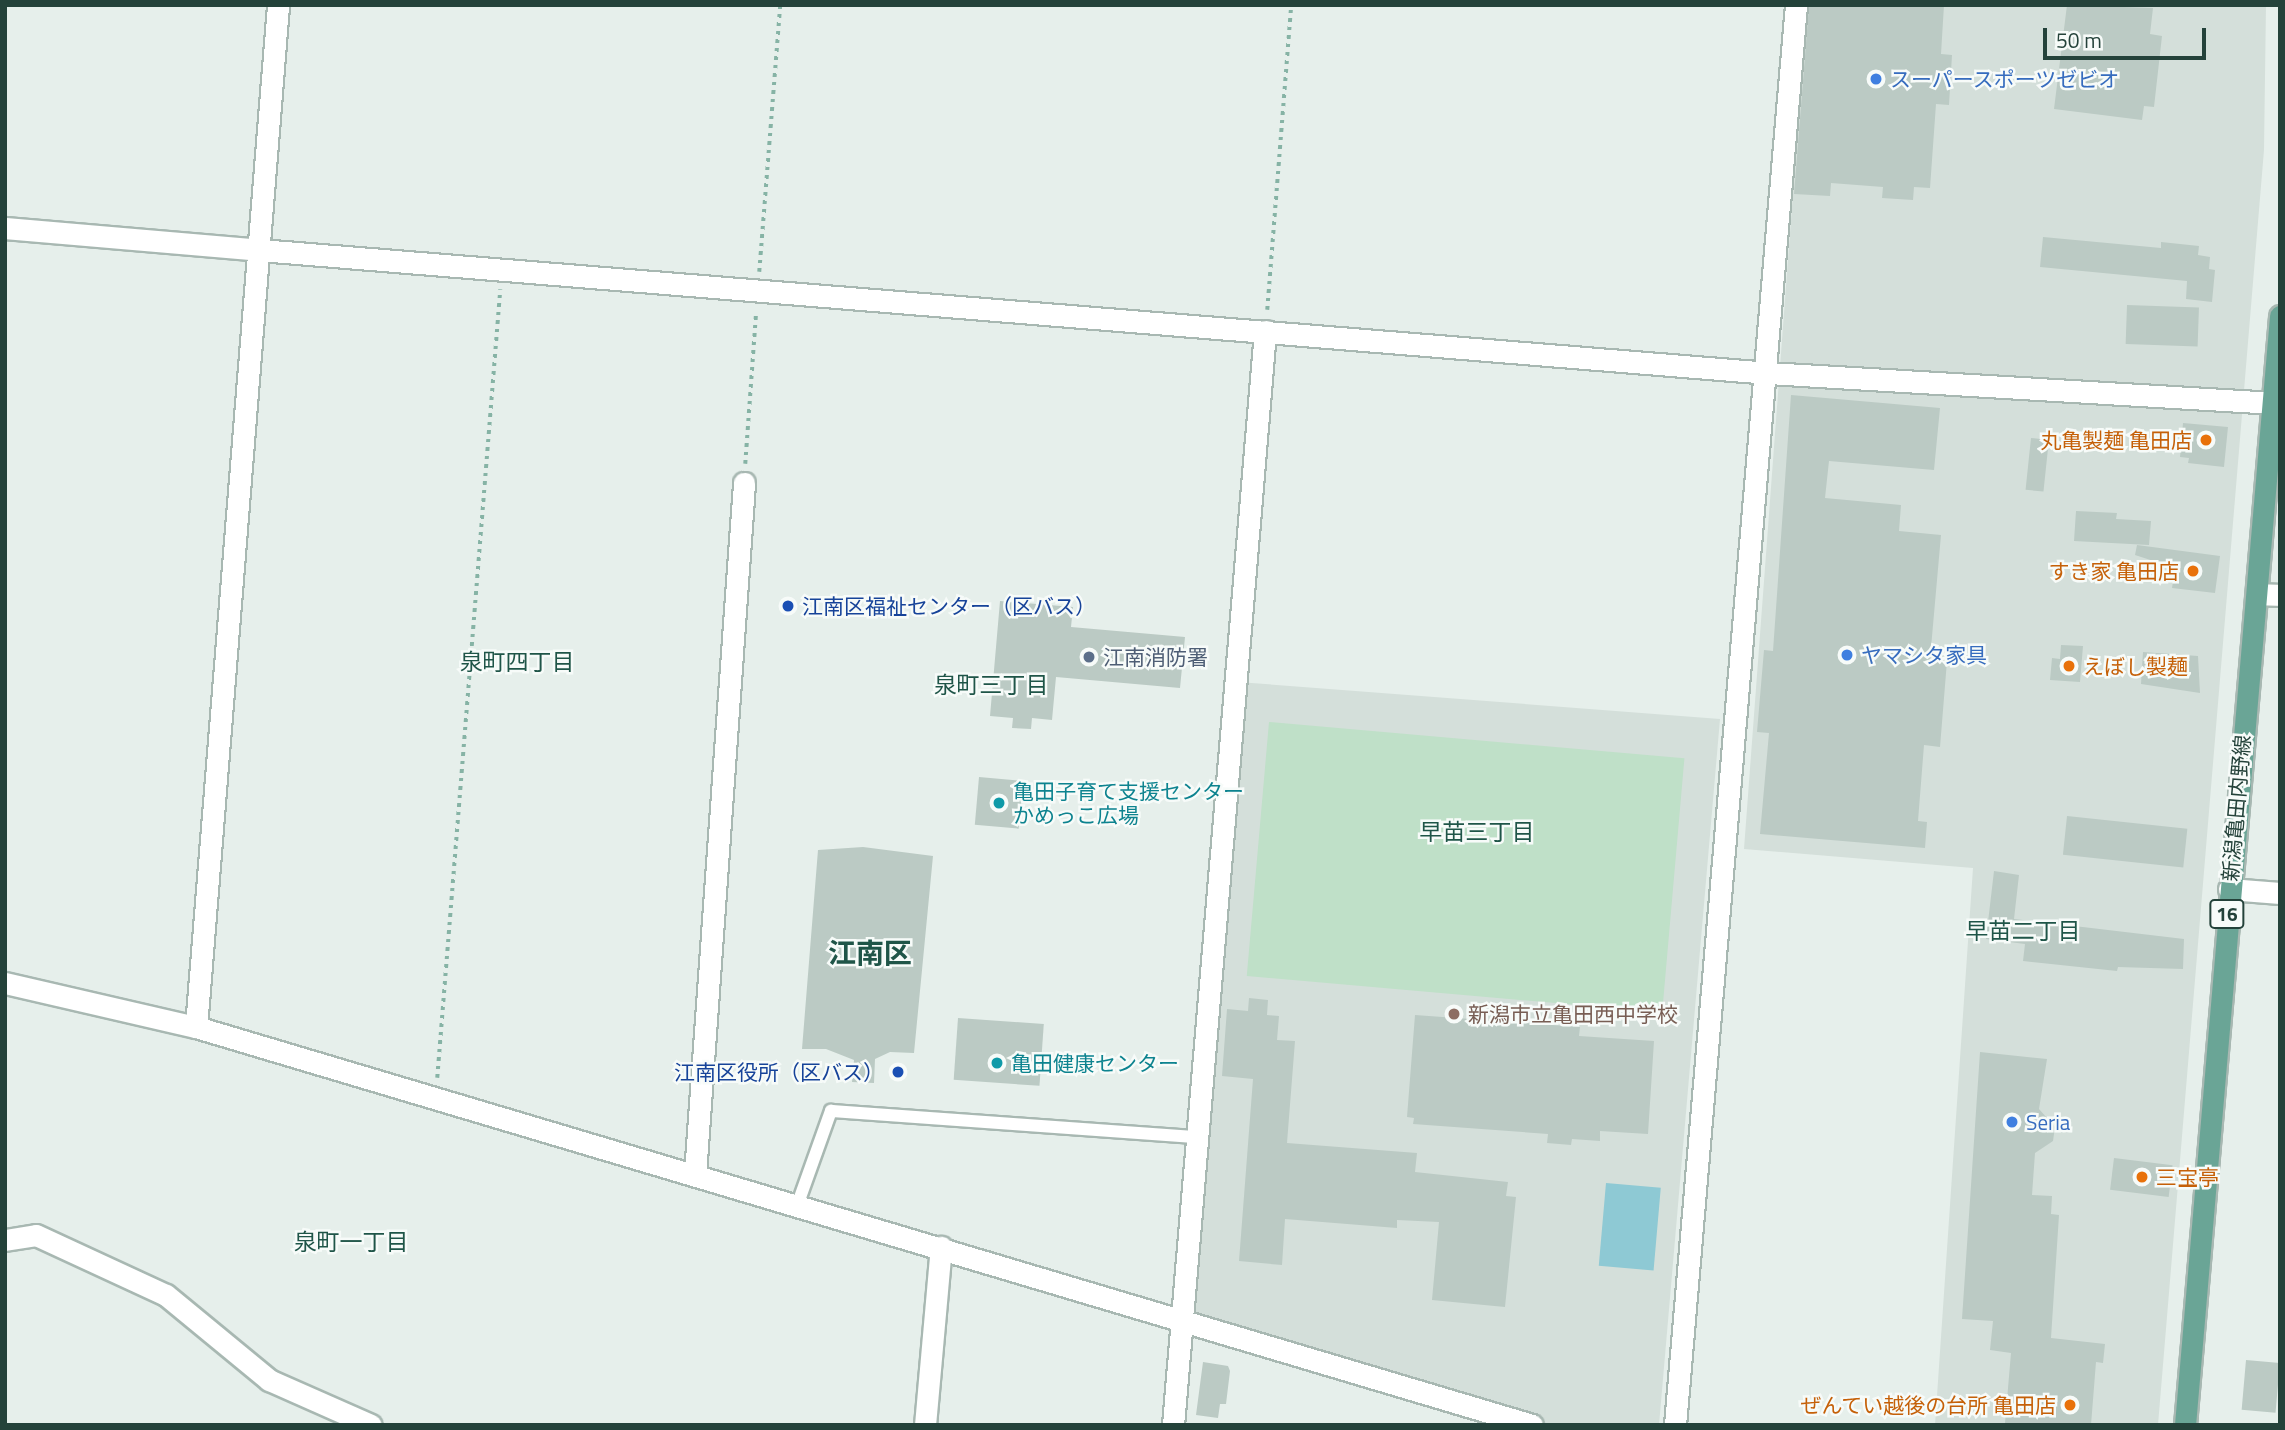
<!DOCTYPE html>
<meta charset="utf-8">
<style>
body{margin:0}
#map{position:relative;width:2285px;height:1430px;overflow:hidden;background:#e6efeb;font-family:"Titillium Web","Noto Sans JP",sans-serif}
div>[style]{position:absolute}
.built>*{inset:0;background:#d4dfda}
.green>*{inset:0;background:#bfe0c8;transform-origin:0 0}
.water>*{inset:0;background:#8ec9d4;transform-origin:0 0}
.building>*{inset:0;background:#bbcac4;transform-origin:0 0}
.path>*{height:3.5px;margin-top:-1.75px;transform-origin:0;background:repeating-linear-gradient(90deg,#86b3a5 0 3.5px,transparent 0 8.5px)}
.roads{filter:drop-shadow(2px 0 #a8b8b2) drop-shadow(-2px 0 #a8b8b2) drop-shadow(0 2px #a8b8b2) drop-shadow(0 -2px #a8b8b2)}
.lane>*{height:12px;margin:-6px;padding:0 6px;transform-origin:6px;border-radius:6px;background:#fff}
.street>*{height:21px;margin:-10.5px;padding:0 10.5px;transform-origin:10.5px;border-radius:10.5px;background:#fff}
.secondary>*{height:21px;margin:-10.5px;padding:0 10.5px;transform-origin:10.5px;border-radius:10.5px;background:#fff}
.primary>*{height:21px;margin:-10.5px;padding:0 10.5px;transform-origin:10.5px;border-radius:10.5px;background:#6aa596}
.dots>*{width:19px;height:19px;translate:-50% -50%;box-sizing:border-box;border:4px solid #f7fbf9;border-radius:50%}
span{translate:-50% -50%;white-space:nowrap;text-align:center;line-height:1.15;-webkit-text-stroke:5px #f7fbf9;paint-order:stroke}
.shield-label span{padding:2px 5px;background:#f7fbf9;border:2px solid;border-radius:5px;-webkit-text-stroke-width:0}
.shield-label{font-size:19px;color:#24423a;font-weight:700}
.shop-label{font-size:21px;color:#366cbe}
.left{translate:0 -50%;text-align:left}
.food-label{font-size:21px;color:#c56008}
.right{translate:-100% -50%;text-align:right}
.transit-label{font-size:21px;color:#164399}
.service-label{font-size:21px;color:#4e5e75}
.culture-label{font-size:21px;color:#0d838f}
.street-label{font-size:21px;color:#24423a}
.education-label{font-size:21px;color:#785e54}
.neighbourhood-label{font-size:23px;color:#1f5548}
.district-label{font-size:28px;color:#1f5548;font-weight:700}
.frame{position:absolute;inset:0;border:7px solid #24423a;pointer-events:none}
.scale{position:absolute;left:2043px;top:28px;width:163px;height:32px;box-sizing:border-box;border:4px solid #24423a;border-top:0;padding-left:9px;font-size:21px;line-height:24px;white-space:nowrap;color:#24423a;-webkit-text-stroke:5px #f7fbf9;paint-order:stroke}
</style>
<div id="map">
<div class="built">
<i style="clip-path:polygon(1807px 5px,2266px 5px,2264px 150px,2158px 1425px,1935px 1425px,1973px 868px,1744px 849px)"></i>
<i style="clip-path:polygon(1238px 682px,1720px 719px,1659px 1425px,1550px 1425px,1201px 1323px,1190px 1309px)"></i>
</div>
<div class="green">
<i style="left:1269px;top:722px;width:417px;height:255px;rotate:5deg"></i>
</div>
<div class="water">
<i style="left:1606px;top:1183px;width:55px;height:83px;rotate:5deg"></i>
</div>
<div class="building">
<i style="clip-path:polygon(1809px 5px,1944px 5px,1941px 54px,1952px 55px,1949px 105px,1936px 104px,1930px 188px,1914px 187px,1913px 200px,1882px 198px,1883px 187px,1831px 183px,1830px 196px,1794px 194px)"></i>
<i style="clip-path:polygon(2067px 5px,2153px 8px,2150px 34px,2162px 36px,2154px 107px,2144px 106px,2142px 120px,2054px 109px)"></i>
<i style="clip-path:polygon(2043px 237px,2161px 248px,2161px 242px,2199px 246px,2198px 255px,2210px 257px,2209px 269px,2215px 270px,2212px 302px,2186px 299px,2187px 281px,2040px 267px)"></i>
<i style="left:2127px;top:305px;width:72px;height:39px;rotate:2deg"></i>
<i style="clip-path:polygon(1791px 395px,1940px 408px,1934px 470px,1829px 461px,1825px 498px,1901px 505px,1899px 531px,1941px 535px,1930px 659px,1947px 661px,1940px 747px,1924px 745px,1918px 821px,1927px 822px,1925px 848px,1760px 834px,1769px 733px,1757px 732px,1764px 650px,1773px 651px)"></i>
<i style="clip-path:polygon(2183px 423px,2228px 427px,2224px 467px,2188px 463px,2189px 458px,2180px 457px)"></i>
<i style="left:2031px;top:438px;width:18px;height:52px;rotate:6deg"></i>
<i style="clip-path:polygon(2076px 511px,2117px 513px,2116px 519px,2151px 521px,2149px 545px,2074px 541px)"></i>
<i style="clip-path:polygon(2137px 545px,2220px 556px,2215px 593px,2172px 588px,2175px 568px,2135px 555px)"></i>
<i style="clip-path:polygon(1000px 601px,1073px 607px,1071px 627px,1185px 637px,1180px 688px,1056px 677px,1052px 720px,1032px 718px,1031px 729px,1012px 728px,1013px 718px,990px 716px)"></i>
<i style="clip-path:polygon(2061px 645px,2083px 646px,2080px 682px,2050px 680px,2052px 658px,2060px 659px)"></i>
<i style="clip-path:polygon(2143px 652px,2198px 656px,2200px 693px,2141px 684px)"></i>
<i style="left:979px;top:777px;width:44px;height:48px;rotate:5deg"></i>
<i style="left:2067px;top:816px;width:121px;height:39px;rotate:6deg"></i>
<i style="clip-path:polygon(863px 847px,933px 856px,914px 1053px,890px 1052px,875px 1059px,874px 1083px,852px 1082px,854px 1060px,826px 1049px,802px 1049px,818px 850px)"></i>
<i style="clip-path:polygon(1994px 871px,2019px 875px,2014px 919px,2184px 939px,2183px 969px,2118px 967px,2117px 971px,2023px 961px,2025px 944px,1986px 939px)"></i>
<i style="clip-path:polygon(1249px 998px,1268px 1000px,1267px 1015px,1279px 1016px,1277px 1040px,1295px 1041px,1287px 1143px,1417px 1153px,1415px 1172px,1508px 1182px,1506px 1196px,1516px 1197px,1505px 1307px,1432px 1300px,1439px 1222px,1397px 1220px,1397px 1228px,1285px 1219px,1282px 1265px,1239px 1261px,1253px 1079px,1222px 1076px,1227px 1009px,1248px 1011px)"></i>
<i style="clip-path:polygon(1415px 1015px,1580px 1027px,1579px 1036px,1654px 1041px,1648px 1134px,1600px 1131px,1600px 1141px,1572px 1139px,1571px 1145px,1547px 1143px,1548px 1134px,1413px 1124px,1414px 1118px,1407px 1117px)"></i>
<i style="left:958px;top:1018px;width:86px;height:62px;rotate:4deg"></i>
<i style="clip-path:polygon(1980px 1052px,2047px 1059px,2039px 1109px,2055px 1127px,2053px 1141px,2035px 1153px,2032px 1195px,2052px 1196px,2051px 1214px,2059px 1215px,2051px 1338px,2105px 1344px,2103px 1363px,2096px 1362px,2091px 1425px,2005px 1423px,2011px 1353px,1990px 1350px,1993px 1321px,1962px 1319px)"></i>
<i style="left:2114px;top:1158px;width:59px;height:32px;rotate:7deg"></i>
<i style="left:2246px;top:1360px;width:34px;height:50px;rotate:5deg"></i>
<i style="clip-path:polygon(1203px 1362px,1228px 1366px,1230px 1371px,1226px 1404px,1220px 1404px,1218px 1418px,1196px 1415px)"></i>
</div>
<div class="path">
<i style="left:759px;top:272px;width:268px;rotate:-85.5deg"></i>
<i style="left:1267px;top:310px;width:306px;rotate:-85.5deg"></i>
<i style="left:745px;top:464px;width:153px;rotate:-85.9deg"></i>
<i style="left:437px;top:1078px;width:791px;rotate:-85.43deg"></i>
</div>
<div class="roads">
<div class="lane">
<i style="left:798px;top:1203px;width:98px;rotate:-70.3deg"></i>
<i style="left:831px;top:1111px;width:365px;rotate:4.1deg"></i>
</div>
<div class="street">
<i style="left:260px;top:250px;width:1513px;rotate:4.66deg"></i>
<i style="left:1768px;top:373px;width:507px;rotate:3.39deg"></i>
<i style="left:2257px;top:594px;width:23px;rotate:2deg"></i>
<i style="left:196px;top:1027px;width:1025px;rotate:-85.41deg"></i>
<i style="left:5px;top:1240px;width:31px;rotate:-9deg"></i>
<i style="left:36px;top:1235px;width:143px;rotate:24.8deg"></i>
<i style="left:166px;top:1295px;width:134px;rotate:39.5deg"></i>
<i style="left:269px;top:1380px;width:111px;rotate:23.8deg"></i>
<i style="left:925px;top:1425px;width:179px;rotate:-84.9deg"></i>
<i style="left:1173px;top:1425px;width:1098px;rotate:-85.19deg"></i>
<i style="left:1675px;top:1425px;width:1425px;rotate:-85.13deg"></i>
</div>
<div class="secondary">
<i style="left:5px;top:228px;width:256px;rotate:4.9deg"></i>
<i style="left:2229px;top:889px;width:51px;rotate:4.5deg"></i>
<i style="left:5px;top:983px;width:196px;rotate:13deg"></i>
<i style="left:196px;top:1027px;width:1394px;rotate:16.59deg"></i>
<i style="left:695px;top:1174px;width:693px;rotate:-85.94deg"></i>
</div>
<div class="primary">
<i style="left:2185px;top:1425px;width:1113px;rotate:-85.1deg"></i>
</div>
</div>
<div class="dots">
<i style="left:1876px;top:79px;background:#3f7fe0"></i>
<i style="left:2206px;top:440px;background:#e8710a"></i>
<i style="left:2193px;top:571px;background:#e8710a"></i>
<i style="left:788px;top:606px;background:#1a4fb4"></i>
<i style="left:1847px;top:655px;background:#3f7fe0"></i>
<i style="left:1089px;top:657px;background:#5c6f8a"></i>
<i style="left:2069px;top:666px;background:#e8710a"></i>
<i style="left:999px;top:803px;background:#0f9aa8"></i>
<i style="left:1454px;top:1014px;background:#8d6e63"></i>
<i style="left:997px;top:1063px;background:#0f9aa8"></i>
<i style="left:898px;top:1072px;background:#1a4fb4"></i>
<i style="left:2012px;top:1122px;background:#3f7fe0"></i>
<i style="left:2142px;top:1177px;background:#e8710a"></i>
<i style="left:2070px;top:1405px;background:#e8710a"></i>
</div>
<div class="shield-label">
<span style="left:2227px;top:914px">16</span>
</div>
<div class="shop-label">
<span class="left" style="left:1890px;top:79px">スーパースポーツゼビオ</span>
<span class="left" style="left:1861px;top:655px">ヤマシタ家具</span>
<span class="left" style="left:2026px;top:1122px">Seria</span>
</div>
<div class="food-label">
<span class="right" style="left:2192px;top:440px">丸亀製麺 亀田店</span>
<span class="right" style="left:2179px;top:571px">すき家 亀田店</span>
<span class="left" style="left:2083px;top:666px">えぼし製麺</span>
<span class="left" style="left:2156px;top:1177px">三宝亭</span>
<span class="right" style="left:2056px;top:1405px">ぜんてい越後の台所 亀田店</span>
</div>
<div class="transit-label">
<span class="left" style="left:802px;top:606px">江南区福祉センター（区バス）</span>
<span class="right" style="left:884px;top:1072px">江南区役所（区バス）</span>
</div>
<div class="service-label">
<span class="left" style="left:1103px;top:657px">江南消防署</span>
</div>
<div class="culture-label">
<span class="left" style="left:1013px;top:803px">亀田子育て支援センター<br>かめっこ広場</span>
<span class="left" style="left:1011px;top:1063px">亀田健康センター</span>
</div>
<div class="street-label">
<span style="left:2236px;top:808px;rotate:-85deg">新潟亀田内野線</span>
</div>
<div class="education-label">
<span class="left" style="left:1468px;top:1014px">新潟市立亀田西中学校</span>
</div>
<div class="neighbourhood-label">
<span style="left:517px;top:662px">泉町四丁目</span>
<span style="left:991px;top:685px">泉町三丁目</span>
<span style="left:1477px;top:832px">早苗三丁目</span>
<span style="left:2023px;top:931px">早苗二丁目</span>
<span style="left:351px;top:1242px">泉町一丁目</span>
</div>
<div class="district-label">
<span style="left:870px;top:953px">江南区</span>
</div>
<div class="frame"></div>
<div class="scale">50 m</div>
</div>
